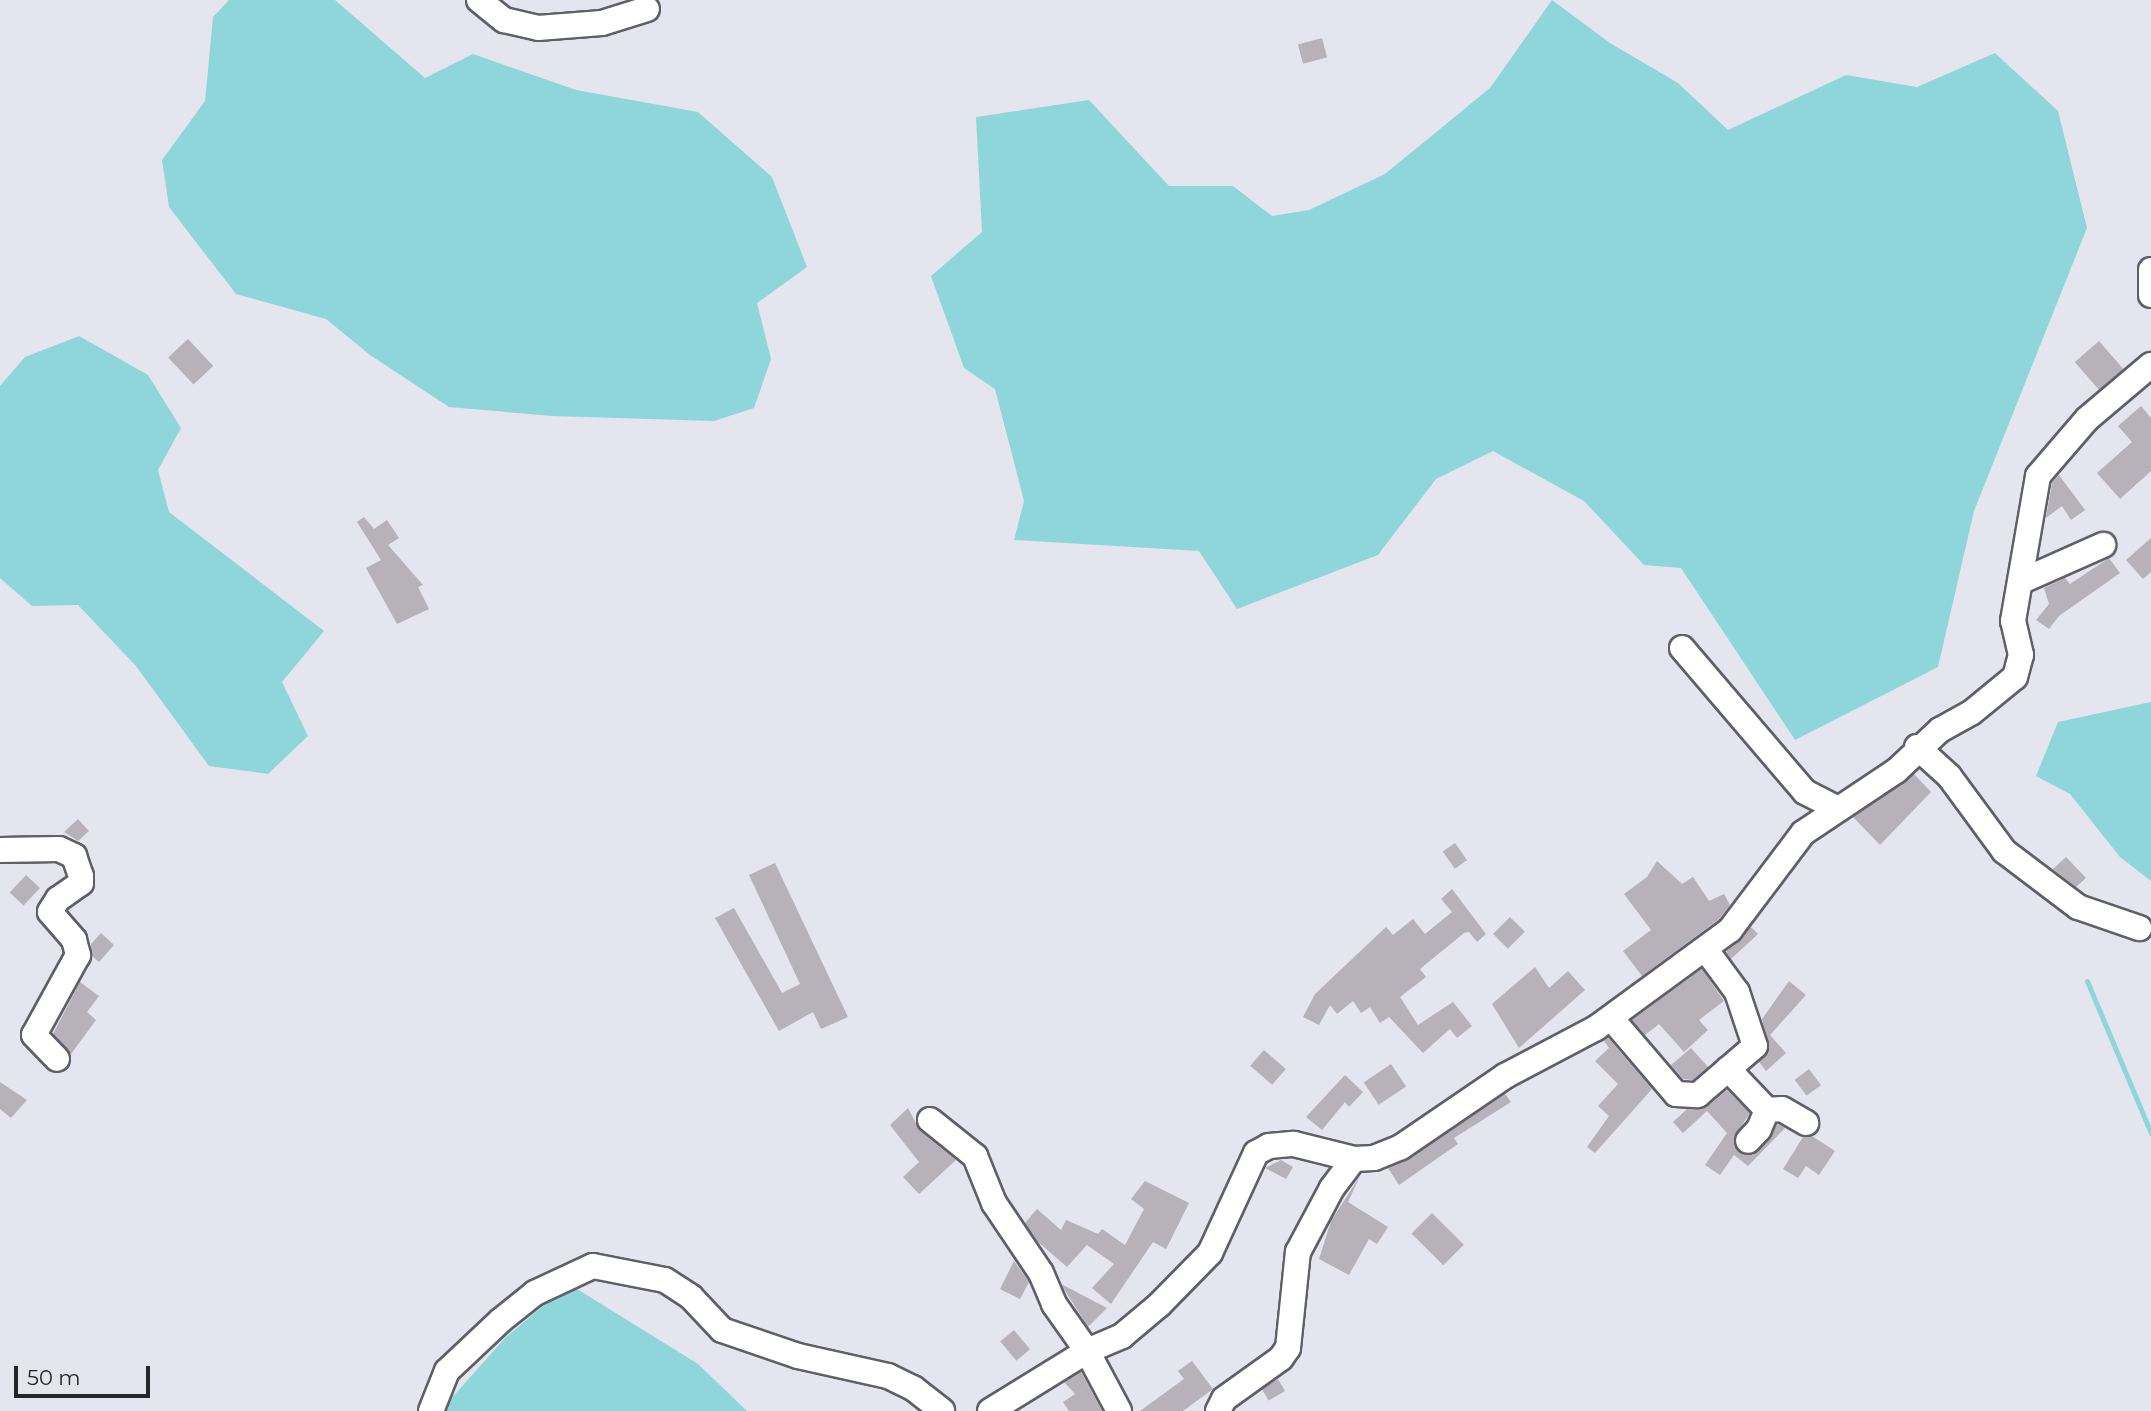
<!DOCTYPE html>
<style>
body{margin:0}
#map{position:relative;width:2151px;height:1411px;overflow:hidden;background:#e4e5ee;font-family:Montserrat,sans-serif}
div>[style]{position:absolute}
.water>*{inset:0;background:#8fd6da}
.stream>*{height:5px;margin:-2.5px;padding:0 2.5px;transform-origin:2.5px;border-radius:2.5px;background:#8fd6da}
.building>*{inset:0;background:#b7b1ba;transform-origin:0 0}
.roads{filter:drop-shadow(2px 0 #5f5f68) drop-shadow(-2px 0 #5f5f68) drop-shadow(0 2px #5f5f68) drop-shadow(0 -2px #5f5f68)}
.minor>*{height:24px;margin:-12px;padding:0 12px;transform-origin:12px;border-radius:12px;background:#fff}
span{translate:-50% -50%;white-space:nowrap;text-align:center;line-height:1.15;-webkit-text-stroke:5px #e4e5ee;paint-order:stroke}
.scale{position:absolute;left:14px;top:1366px;width:136px;height:32px;box-sizing:border-box;border:4px solid #252629;border-top:0;padding-left:9px;font-size:21px;line-height:24px;white-space:nowrap;color:#252629;-webkit-text-stroke:5px #e4e5ee;paint-order:stroke}
</style>
<div id="map">
<div class="water">
<i style="clip-path:polygon(229px 0,335px 0,425px 78px,473px 54px,576px 90px,698px 112px,772px 177px,807px 267px,757px 303px,771px 359px,754px 408px,714px 421px,552px 416px,449px 407px,370px 355px,326px 319px,236px 294px,169px 207px,162px 160px,205px 101px,213px 17px)"></i>
<i style="clip-path:polygon(1552px 0,1610px 43px,1678px 83px,1728px 130px,1846px 75px,1917px 87px,1995px 53px,2058px 111px,2087px 228px,1974px 511px,1938px 667px,1795px 740px,1681px 568px,1644px 565px,1584px 501px,1493px 451px,1436px 479px,1378px 555px,1237px 609px,1199px 551px,1014px 540px,1024px 501px,995px 389px,964px 368px,931px 276px,982px 232px,976px 117px,1089px 100px,1169px 186px,1233px 186px,1272px 216px,1309px 210px,1385px 174px,1490px 88px)"></i>
<i style="clip-path:polygon(79px 336px,148px 375px,181px 428px,158px 470px,169px 512px,324px 631px,282px 682px,308px 736px,268px 774px,209px 766px,136px 666px,78px 605px,32px 606px,0 578px,0 386px,25px 357px)"></i>
<i style="clip-path:polygon(2151px 702px,2151px 881px,2120px 857px,2070px 794px,2036px 776px,2058px 722px)"></i>
<i style="clip-path:polygon(569px 1284px,698px 1364px,747px 1411px,440px 1411px,505px 1338px)"></i>
</div>
<div class="stream">
<i style="left:2087px;top:981px;width:165px;rotate:67.2deg"></i>
</div>
<div class="building">
<i style="left:1322px;top:38px;width:20px;height:25px;rotate:75deg"></i>
<i style="left:188px;top:339px;width:37px;height:27px;rotate:47deg"></i>
<i style="left:2099px;top:341px;width:37px;height:32px;rotate:49deg"></i>
<i style="clip-path:polygon(2141px 406px,2151px 418px,2151px 471px,2120px 499px,2097px 473px,2132px 442px,2118px 426px)"></i>
<i style="clip-path:polygon(2059px 475px,2085px 510px,2071px 520px,2062px 506px,2046px 518px,2052px 483px)"></i>
<i style="clip-path:polygon(364px 517px,374px 529px,387px 520px,399px 538px,388px 545px,423px 585px,418px 587px,429px 609px,397px 624px,366px 568px,381px 560px,357px 522px)"></i>
<i style="clip-path:polygon(2151px 538px,2151px 572px,2143px 579px,2126px 560px)"></i>
<i style="clip-path:polygon(2109px 558px,2120px 573px,2059px 616px,2049px 629px,2036px 620px,2049px 604px,2044px 588px,2065px 578px,2070px 584px)"></i>
<i style="clip-path:polygon(1914px 774px,1931px 792px,1880px 845px,1853px 817px)"></i>
<i style="clip-path:polygon(78px 819px,89px 831px,78px 841px,64px 832px)"></i>
<i style="left:1455px;top:843px;width:21px;height:15px;rotate:55deg"></i>
<i style="clip-path:polygon(2066px 857px,2086px 878px,2076px 887px,2053px 869px)"></i>
<i style="clip-path:polygon(1657px 861px,1682px 884px,1693px 877px,1709px 901px,1724px 894px,1730px 905px,1719px 919px,1642px 976px,1623px 951px,1651px 930px,1624px 894px,1647px 877px)"></i>
<i style="clip-path:polygon(775px 863px,848px 1017px,821px 1029px,813px 1012px,779px 1031px,715px 918px,734px 908px,782px 993px,800px 984px,749px 875px)"></i>
<i style="left:26px;top:875px;width:19px;height:24px;rotate:43deg"></i>
<i style="clip-path:polygon(1452px 889px,1486px 934px,1477px 942px,1469px 932px,1464px 933px,1420px 969px,1426px 977px,1400px 997px,1418px 1025px,1453px 1002px,1472px 1026px,1457px 1038px,1450px 1029px,1423px 1053px,1389px 1017px,1380px 1023px,1370px 1007px,1361px 1013px,1353px 1001px,1337px 1014px,1330px 1005px,1319px 1025px,1303px 1017px,1315px 994px,1386px 927px,1393px 935px,1413px 919px,1425px 934px,1452px 912px,1441px 899px)"></i>
<i style="left:1510px;top:917px;width:21px;height:24px;rotate:45deg"></i>
<i style="clip-path:polygon(1751px 927px,1758px 934px,1731px 959px,1726px 952px)"></i>
<i style="clip-path:polygon(101px 933px,114px 945px,99px 962px,92px 956px,91px 944px)"></i>
<i style="clip-path:polygon(1535px 967px,1549px 988px,1568px 971px,1585px 990px,1519px 1048px,1492px 1004px)"></i>
<i style="clip-path:polygon(1702px 969px,1724px 1001px,1699px 1020px,1708px 1030px,1684px 1052px,1659px 1024px,1645px 1035px,1632px 1020px)"></i>
<i style="clip-path:polygon(1789px 981px,1806px 995px,1770px 1035px,1786px 1053px,1766px 1071px,1759px 1062px,1769px 1049px,1762px 1019px)"></i>
<i style="clip-path:polygon(80px 982px,99px 996px,87px 1012px,96px 1020px,71px 1054px,53px 1034px)"></i>
<i style="clip-path:polygon(1608px 1038px,1652px 1089px,1595px 1153px,1587px 1147px,1609px 1116px,1598px 1106px,1618px 1084px,1595px 1061px,1609px 1048px,1604px 1041px)"></i>
<i style="clip-path:polygon(1691px 1048px,1708px 1067px,1693px 1080px,1683px 1079px,1671px 1065px)"></i>
<i style="left:1264px;top:1050px;width:29px;height:21px;rotate:41deg"></i>
<i style="left:1391px;top:1064px;width:27px;height:33px;rotate:56deg"></i>
<i style="left:1809px;top:1069px;width:20px;height:18px;rotate:53deg"></i>
<i style="clip-path:polygon(1345px 1075px,1363px 1092px,1349px 1107px,1345px 1102px,1322px 1130px,1306px 1117px)"></i>
<i style="clip-path:polygon(0 1082px,27px 1100px,11px 1118px,0 1109px)"></i>
<i style="clip-path:polygon(1727px 1090px,1750px 1113px,1734px 1137px,1739px 1152px,1753px 1155px,1770px 1139px,1777px 1124px,1785px 1128px,1748px 1166px,1734px 1155px,1720px 1175px,1705px 1165px,1727px 1133px,1707px 1111px,1683px 1133px,1673px 1122px,1687px 1109px,1708px 1106px)"></i>
<i style="clip-path:polygon(1505px 1094px,1511px 1102px,1454px 1138px,1458px 1144px,1399px 1185px,1388px 1168px,1409px 1159px)"></i>
<i style="clip-path:polygon(908px 1108px,920px 1131px,956px 1160px,919px 1194px,903px 1177px,919px 1162px,890px 1125px)"></i>
<i style="clip-path:polygon(1812px 1136px,1835px 1151px,1819px 1175px,1806px 1166px,1798px 1178px,1783px 1169px,1803px 1137px)"></i>
<i style="clip-path:polygon(1281px 1160px,1293px 1167px,1286px 1179px,1265px 1168px)"></i>
<i style="clip-path:polygon(1360px 1176px,1348px 1202px,1388px 1227px,1377px 1244px,1369px 1239px,1349px 1275px,1319px 1259px,1331px 1221px)"></i>
<i style="clip-path:polygon(1145px 1181px,1189px 1203px,1166px 1249px,1153px 1242px,1111px 1304px,1092px 1288px,1114px 1264px,1087px 1245px,1067px 1267px,1037px 1241px,1025px 1223px,1037px 1209px,1061px 1230px,1066px 1220px,1098px 1234px,1102px 1229px,1125px 1245px,1144px 1209px,1131px 1199px)"></i>
<i style="left:1432px;top:1213px;width:45px;height:29px;rotate:45deg"></i>
<i style="clip-path:polygon(1014px 1261px,1029px 1282px,1020px 1299px,1000px 1289px)"></i>
<i style="clip-path:polygon(1062px 1286px,1063px 1285px,1107px 1308px,1088px 1327px)"></i>
<i style="left:1014px;top:1330px;width:25px;height:18px;rotate:50deg"></i>
<i style="clip-path:polygon(1192px 1361px,1213px 1389px,1183px 1411px,1140px 1411px,1184px 1379px,1178px 1371px)"></i>
<i style="clip-path:polygon(1081px 1372px,1102px 1411px,1069px 1411px,1063px 1402px,1075px 1394px,1064px 1382px)"></i>
<i style="left:1278px;top:1379px;width:14px;height:19px;rotate:60deg"></i>
</div>
<div class="roads">
<div class="minor">
<i style="left:479px;top:0;width:32px;rotate:39deg"></i>
<i style="left:504px;top:20px;width:35px;rotate:13deg"></i>
<i style="left:538px;top:28px;width:64px;rotate:-4.5deg"></i>
<i style="left:602px;top:23px;width:47px;rotate:-17.3deg"></i>
<i style="left:2151px;top:270px;width:25px;rotate:90deg"></i>
<i style="left:2022px;top:581px;width:89px;rotate:-24deg"></i>
<i style="left:1682px;top:648px;width:189px;rotate:49.5deg"></i>
<i style="left:1805px;top:792px;width:36px;rotate:27deg"></i>
<i style="left:1917px;top:747px;width:43px;rotate:42.2deg"></i>
<i style="left:1949px;top:776px;width:93px;rotate:53.7deg"></i>
<i style="left:2004px;top:851px;width:93px;rotate:37.1deg"></i>
<i style="left:2078px;top:907px;width:65px;rotate:19deg"></i>
<i style="left:0;top:850px;width:59px;rotate:-1deg"></i>
<i style="left:59px;top:849px;width:17px;rotate:25deg"></i>
<i style="left:74px;top:856px;width:21px;rotate:71deg"></i>
<i style="left:81px;top:876px;width:7px;rotate:90deg"></i>
<i style="left:81px;top:883px;width:28px;rotate:145deg"></i>
<i style="left:58px;top:899px;width:15px;rotate:122deg"></i>
<i style="left:50px;top:912px;width:37px;rotate:49deg"></i>
<i style="left:74px;top:940px;width:16px;rotate:75deg"></i>
<i style="left:78px;top:955px;width:91px;rotate:118.8deg"></i>
<i style="left:34px;top:1035px;width:33px;rotate:46deg"></i>
<i style="left:1611px;top:1018px;width:100px;rotate:49.5deg"></i>
<i style="left:1676px;top:1094px;width:22px;rotate:3deg"></i>
<i style="left:1698px;top:1095px;width:75px;rotate:-40.7deg"></i>
<i style="left:1755px;top:1046px;width:57px;rotate:-108.4deg"></i>
<i style="left:1737px;top:992px;width:52px;rotate:-126.4deg"></i>
<i style="left:1728px;top:1069px;width:57px;rotate:46.4deg"></i>
<i style="left:1767px;top:1110px;width:21px;rotate:113deg"></i>
<i style="left:1759px;top:1129px;width:16px;rotate:133deg"></i>
<i style="left:1767px;top:1110px;width:15px;rotate:-4deg"></i>
<i style="left:1782px;top:1109px;width:28px;rotate:30deg"></i>
<i style="left:930px;top:1120px;width:58px;rotate:38.7deg"></i>
<i style="left:975px;top:1156px;width:51px;rotate:68deg"></i>
<i style="left:994px;top:1203px;width:84px;rotate:56.1deg"></i>
<i style="left:1041px;top:1273px;width:34px;rotate:67deg"></i>
<i style="left:1054px;top:1304px;width:57px;rotate:54.9deg"></i>
<i style="left:1087px;top:1351px;width:68px;rotate:61.9deg"></i>
<i style="left:431px;top:1411px;width:43px;rotate:-68.2deg"></i>
<i style="left:447px;top:1371px;width:73px;rotate:-43.3deg"></i>
<i style="left:500px;top:1321px;width:45px;rotate:-38.7deg"></i>
<i style="left:535px;top:1293px;width:64px;rotate:-25deg"></i>
<i style="left:593px;top:1266px;width:73px;rotate:11deg"></i>
<i style="left:665px;top:1280px;width:31px;rotate:33deg"></i>
<i style="left:691px;top:1297px;width:45px;rotate:46.8deg"></i>
<i style="left:722px;top:1330px;width:80px;rotate:18.9deg"></i>
<i style="left:798px;top:1356px;width:92px;rotate:12.5deg"></i>
<i style="left:888px;top:1376px;width:28px;rotate:26deg"></i>
<i style="left:913px;top:1388px;width:37px;rotate:38deg"></i>
<i style="left:990px;top:1411px;width:114px;rotate:-31.7deg"></i>
<i style="left:1087px;top:1351px;width:38px;rotate:-23deg"></i>
<i style="left:1122px;top:1336px;width:48px;rotate:-40deg"></i>
<i style="left:1159px;top:1305px;width:73px;rotate:-45.6deg"></i>
<i style="left:1210px;top:1253px;width:110px;rotate:-65.3deg"></i>
<i style="left:1256px;top:1153px;width:15px;rotate:-28deg"></i>
<i style="left:1269px;top:1146px;width:25px;rotate:-5deg"></i>
<i style="left:1294px;top:1144px;width:62px;rotate:14deg"></i>
<i style="left:1354px;top:1159px;width:20px;rotate:-3deg"></i>
<i style="left:1374px;top:1158px;width:29px;rotate:-22deg"></i>
<i style="left:1401px;top:1147px;width:126px;rotate:-34.3deg"></i>
<i style="left:1505px;top:1076px;width:103px;rotate:-27.8deg"></i>
<i style="left:1596px;top:1028px;width:166px;rotate:-36.2deg"></i>
<i style="left:1730px;top:930px;width:121px;rotate:-53deg"></i>
<i style="left:1803px;top:833px;width:112px;rotate:-33.7deg"></i>
<i style="left:1896px;top:771px;width:60px;rotate:-43deg"></i>
<i style="left:1940px;top:730px;width:35px;rotate:-29deg"></i>
<i style="left:1971px;top:713px;width:57px;rotate:-39.3deg"></i>
<i style="left:2015px;top:677px;width:23px;rotate:-75deg"></i>
<i style="left:2021px;top:655px;width:35px;rotate:-103deg"></i>
<i style="left:2013px;top:621px;width:147px;rotate:-80.2deg"></i>
<i style="left:2038px;top:476px;width:75px;rotate:-49.3deg"></i>
<i style="left:2087px;top:419px;width:84px;rotate:-40.2deg"></i>
<i style="left:1218px;top:1411px;width:13px;rotate:-63deg"></i>
<i style="left:1224px;top:1399px;width:70px;rotate:-35.7deg"></i>
<i style="left:1281px;top:1358px;width:12px;rotate:-55deg"></i>
<i style="left:1288px;top:1348px;width:97px;rotate:-84.1deg"></i>
<i style="left:1298px;top:1252px;width:72px;rotate:-62deg"></i>
<i style="left:1332px;top:1188px;width:36px;rotate:-53deg"></i>
</div>
</div>
<div class="scale">50 m</div>
</div>
